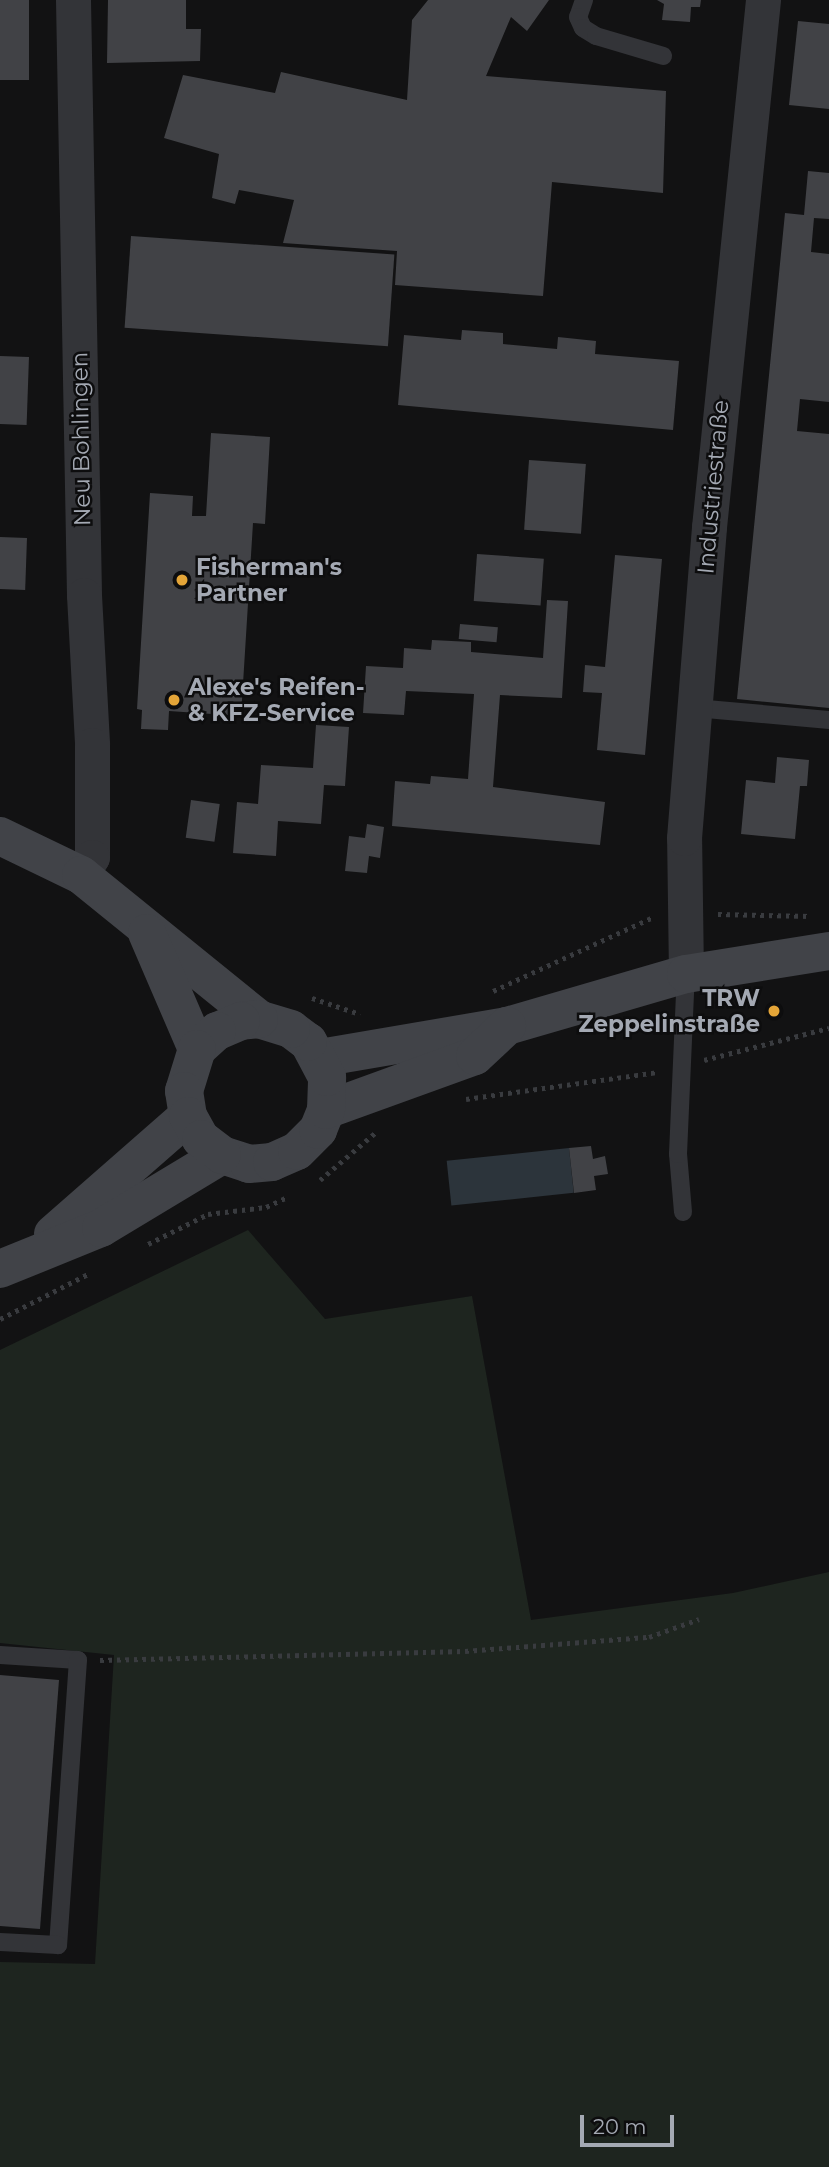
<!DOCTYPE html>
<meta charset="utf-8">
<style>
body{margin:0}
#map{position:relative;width:829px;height:2167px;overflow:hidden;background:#121213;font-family:Montserrat,sans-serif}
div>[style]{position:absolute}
.green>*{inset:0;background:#1e251f}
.water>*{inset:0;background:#2c343b;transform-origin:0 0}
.building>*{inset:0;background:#414246;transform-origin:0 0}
.path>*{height:4.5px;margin-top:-2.25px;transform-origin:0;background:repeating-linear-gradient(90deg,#393b3f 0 3.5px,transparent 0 8.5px)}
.lane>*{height:18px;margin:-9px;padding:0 9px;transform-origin:9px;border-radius:9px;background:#333438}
.street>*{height:35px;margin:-17.5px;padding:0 17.5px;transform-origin:17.5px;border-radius:17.5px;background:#333438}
.secondary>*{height:38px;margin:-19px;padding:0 19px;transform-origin:19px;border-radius:19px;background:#414348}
.dots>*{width:19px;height:19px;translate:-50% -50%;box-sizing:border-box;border:4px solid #0d0d0e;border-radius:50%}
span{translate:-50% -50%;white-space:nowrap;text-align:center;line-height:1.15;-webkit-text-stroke:5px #0d0d0e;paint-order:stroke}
.street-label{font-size:23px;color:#a4a9b3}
.poi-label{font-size:23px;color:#a4a9b3;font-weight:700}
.left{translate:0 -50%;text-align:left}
.right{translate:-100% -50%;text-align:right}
.scale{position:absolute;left:580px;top:2115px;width:94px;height:32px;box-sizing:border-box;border:4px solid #a4a9b3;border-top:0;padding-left:9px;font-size:21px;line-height:24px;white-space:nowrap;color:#a4a9b3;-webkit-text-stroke:5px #0d0d0e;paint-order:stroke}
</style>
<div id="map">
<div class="green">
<i style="clip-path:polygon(248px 1230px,325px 1319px,472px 1296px,531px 1620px,733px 1593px,829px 1572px,829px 2167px,0 2167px,0 1962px,95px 1964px,114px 1655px,0 1643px,0 1350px)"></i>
</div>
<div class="water">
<i style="left:569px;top:1148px;width:45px;height:123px;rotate:84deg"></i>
</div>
<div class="building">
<i style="left:0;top:0;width:29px;height:80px"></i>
<i style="clip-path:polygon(108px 0,186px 0,186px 29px,201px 29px,200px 61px,107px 63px)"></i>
<i style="clip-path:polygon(428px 0,549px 0,527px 31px,511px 17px,486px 76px,666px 91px,663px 193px,552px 182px,543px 296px,395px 285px,397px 251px,283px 243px,294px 200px,239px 190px,235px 204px,212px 198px,219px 154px,164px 138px,183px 75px,275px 93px,281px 72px,407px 100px,412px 20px)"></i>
<i style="clip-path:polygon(657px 0,701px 0,700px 7px,691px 7px,690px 22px,662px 20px,664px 4px)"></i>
<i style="clip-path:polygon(798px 21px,829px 24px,829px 109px,789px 105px)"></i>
<i style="clip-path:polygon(808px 171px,829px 173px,829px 219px,814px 218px,811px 252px,829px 254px,829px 402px,800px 399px,797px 431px,829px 434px,829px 708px,737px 699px,785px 213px,804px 215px)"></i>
<i style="left:131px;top:236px;width:264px;height:92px;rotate:4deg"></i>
<i style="clip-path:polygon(462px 330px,503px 333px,503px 344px,557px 349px,558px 337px,596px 341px,595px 354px,679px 361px,673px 430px,398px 405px,404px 335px,461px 340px)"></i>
<i style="left:0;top:356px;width:29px;height:68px;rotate:2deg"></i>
<i style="clip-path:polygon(211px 433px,270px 437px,265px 524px,253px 523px,241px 716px,169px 711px,168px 730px,141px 729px,142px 710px,137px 709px,150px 493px,193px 496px,192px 516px,206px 516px)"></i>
<i style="left:529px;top:460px;width:57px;height:70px;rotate:4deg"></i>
<i style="left:0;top:537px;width:27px;height:52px;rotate:2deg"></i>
<i style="left:477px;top:554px;width:67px;height:47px;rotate:4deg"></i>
<i style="clip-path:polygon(615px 555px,662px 559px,645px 755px,597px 750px,602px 693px,583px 692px,585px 665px,605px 667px)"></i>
<i style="clip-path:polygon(547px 600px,568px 601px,562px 698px,500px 695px,493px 787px,605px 802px,600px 845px,392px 826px,395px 781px,430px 784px,431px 776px,468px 779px,474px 694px,406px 691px,404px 715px,363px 713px,366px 666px,403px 668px,404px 648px,431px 650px,432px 640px,471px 642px,471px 652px,543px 658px)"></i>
<i style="left:460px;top:624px;width:38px;height:15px;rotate:5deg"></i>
<i style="clip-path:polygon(316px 725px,349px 727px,345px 786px,324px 785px,321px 824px,278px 821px,276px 856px,233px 853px,237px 802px,258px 804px,261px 765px,313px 768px)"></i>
<i style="clip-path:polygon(777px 757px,809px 760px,807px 786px,800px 786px,795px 839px,741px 834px,746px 780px,775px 783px)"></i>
<i style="left:191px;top:800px;width:29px;height:38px;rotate:8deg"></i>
<i style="clip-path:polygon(367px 824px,384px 827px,380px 858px,369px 856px,367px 873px,345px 871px,349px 836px,365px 838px)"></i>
<i style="clip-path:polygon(591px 1146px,593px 1159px,605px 1156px,608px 1174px,594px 1176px,596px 1190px,574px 1193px,569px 1148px)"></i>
<i style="clip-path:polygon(0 1675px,59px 1680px,40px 1929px,0 1926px)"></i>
</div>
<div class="path">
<i style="left:718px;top:914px;width:93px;rotate:1.2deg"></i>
<i style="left:493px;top:991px;width:176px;rotate:-24.8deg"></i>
<i style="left:312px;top:998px;width:51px;rotate:18.4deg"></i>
<i style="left:704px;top:1060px;width:129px;rotate:-14.4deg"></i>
<i style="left:466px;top:1099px;width:195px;rotate:-8deg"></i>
<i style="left:320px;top:1180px;width:74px;rotate:-40.6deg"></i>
<i style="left:148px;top:1244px;width:67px;rotate:-26.6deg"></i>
<i style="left:208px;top:1214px;width:58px;rotate:-6.9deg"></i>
<i style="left:266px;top:1207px;width:23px;rotate:-25deg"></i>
<i style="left:0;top:1319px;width:101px;rotate:-27.1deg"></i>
<i style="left:100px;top:1660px;width:365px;rotate:-1.4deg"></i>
<i style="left:465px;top:1651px;width:185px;rotate:-4.4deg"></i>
<i style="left:649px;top:1637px;width:53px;rotate:-19.8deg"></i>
</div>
<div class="lane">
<i style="left:584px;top:0;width:18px;rotate:109deg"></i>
<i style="left:578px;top:17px;width:12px;rotate:66deg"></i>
<i style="left:583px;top:28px;width:15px;rotate:32deg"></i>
<i style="left:596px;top:36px;width:70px;rotate:16.6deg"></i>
<i style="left:695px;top:708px;width:135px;rotate:5.1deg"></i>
<i style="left:683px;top:1212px;width:58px;rotate:-94.9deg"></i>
<i style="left:678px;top:1154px;width:180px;rotate:-87.5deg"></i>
<i style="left:0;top:1655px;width:78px;rotate:3.7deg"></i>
<i style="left:78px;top:1660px;width:286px;rotate:94deg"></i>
<i style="left:58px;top:1945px;width:58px;rotate:-177deg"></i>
</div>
<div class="street">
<i style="left:73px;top:0;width:595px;rotate:88.94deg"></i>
<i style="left:84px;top:595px;width:150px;rotate:86.9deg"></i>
<i style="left:92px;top:745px;width:112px;rotate:90deg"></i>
<i style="left:92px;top:857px;width:21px;rotate:121deg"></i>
<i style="left:686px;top:974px;width:136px;rotate:-90.8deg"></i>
<i style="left:684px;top:838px;width:312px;rotate:-85.4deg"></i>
<i style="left:709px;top:527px;width:530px;rotate:-84.15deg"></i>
</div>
<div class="secondary">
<i style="left:0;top:836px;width:90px;rotate:25.7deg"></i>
<i style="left:81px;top:875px;width:229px;rotate:39deg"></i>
<i style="left:147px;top:933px;width:126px;rotate:66.7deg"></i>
<i style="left:320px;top:1058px;width:190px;rotate:-9.7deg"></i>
<i style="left:507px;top:1026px;width:186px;rotate:-16.2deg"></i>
<i style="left:686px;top:974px;width:145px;rotate:-9.1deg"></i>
<i style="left:326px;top:1110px;width:158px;rotate:-19.9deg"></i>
<i style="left:475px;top:1056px;width:44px;rotate:-43.2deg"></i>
<i style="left:53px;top:1234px;width:179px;rotate:-41.2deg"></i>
<i style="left:0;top:1269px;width:109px;rotate:-22.1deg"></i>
<i style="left:101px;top:1228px;width:141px;rotate:-31.1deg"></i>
<i style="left:222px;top:1155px;width:28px;rotate:18deg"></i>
<i style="left:249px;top:1164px;width:23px;rotate:-5deg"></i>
<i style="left:272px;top:1162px;width:27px;rotate:-24deg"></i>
<i style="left:297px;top:1151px;width:30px;rotate:-45deg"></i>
<i style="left:318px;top:1130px;width:22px;rotate:-68deg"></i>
<i style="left:326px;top:1110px;width:33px;rotate:-88deg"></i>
<i style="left:327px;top:1077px;width:40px;rotate:-118deg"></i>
<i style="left:308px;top:1042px;width:21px;rotate:-143deg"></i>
<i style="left:291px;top:1029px;width:34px;rotate:-163deg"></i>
<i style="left:259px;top:1019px;width:18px;rotate:174deg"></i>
<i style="left:241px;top:1021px;width:26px;rotate:157deg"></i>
<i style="left:217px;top:1031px;width:27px;rotate:138deg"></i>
<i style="left:197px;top:1049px;width:44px;rotate:107.2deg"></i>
<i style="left:184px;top:1091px;width:25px;rotate:81deg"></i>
<i style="left:188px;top:1116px;width:26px;rotate:61deg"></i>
<i style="left:201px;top:1139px;width:26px;rotate:37deg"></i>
</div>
<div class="dots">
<i style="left:182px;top:580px;background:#e4a538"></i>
<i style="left:174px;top:700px;background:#e4a538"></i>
<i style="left:774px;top:1011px;background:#e4a538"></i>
</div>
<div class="street-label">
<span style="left:81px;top:439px;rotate:-91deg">Neu Bohlingen</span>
<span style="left:713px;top:487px;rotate:-85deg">Industriestraße</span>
</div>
<div class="poi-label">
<span class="left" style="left:196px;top:580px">Fisherman's<br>Partner</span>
<span class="left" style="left:188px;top:700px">Alexe's Reifen-<br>&amp; KFZ-Service</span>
<span class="right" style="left:760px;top:1011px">TRW<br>Zeppelinstraße</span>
</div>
<div class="scale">20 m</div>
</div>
